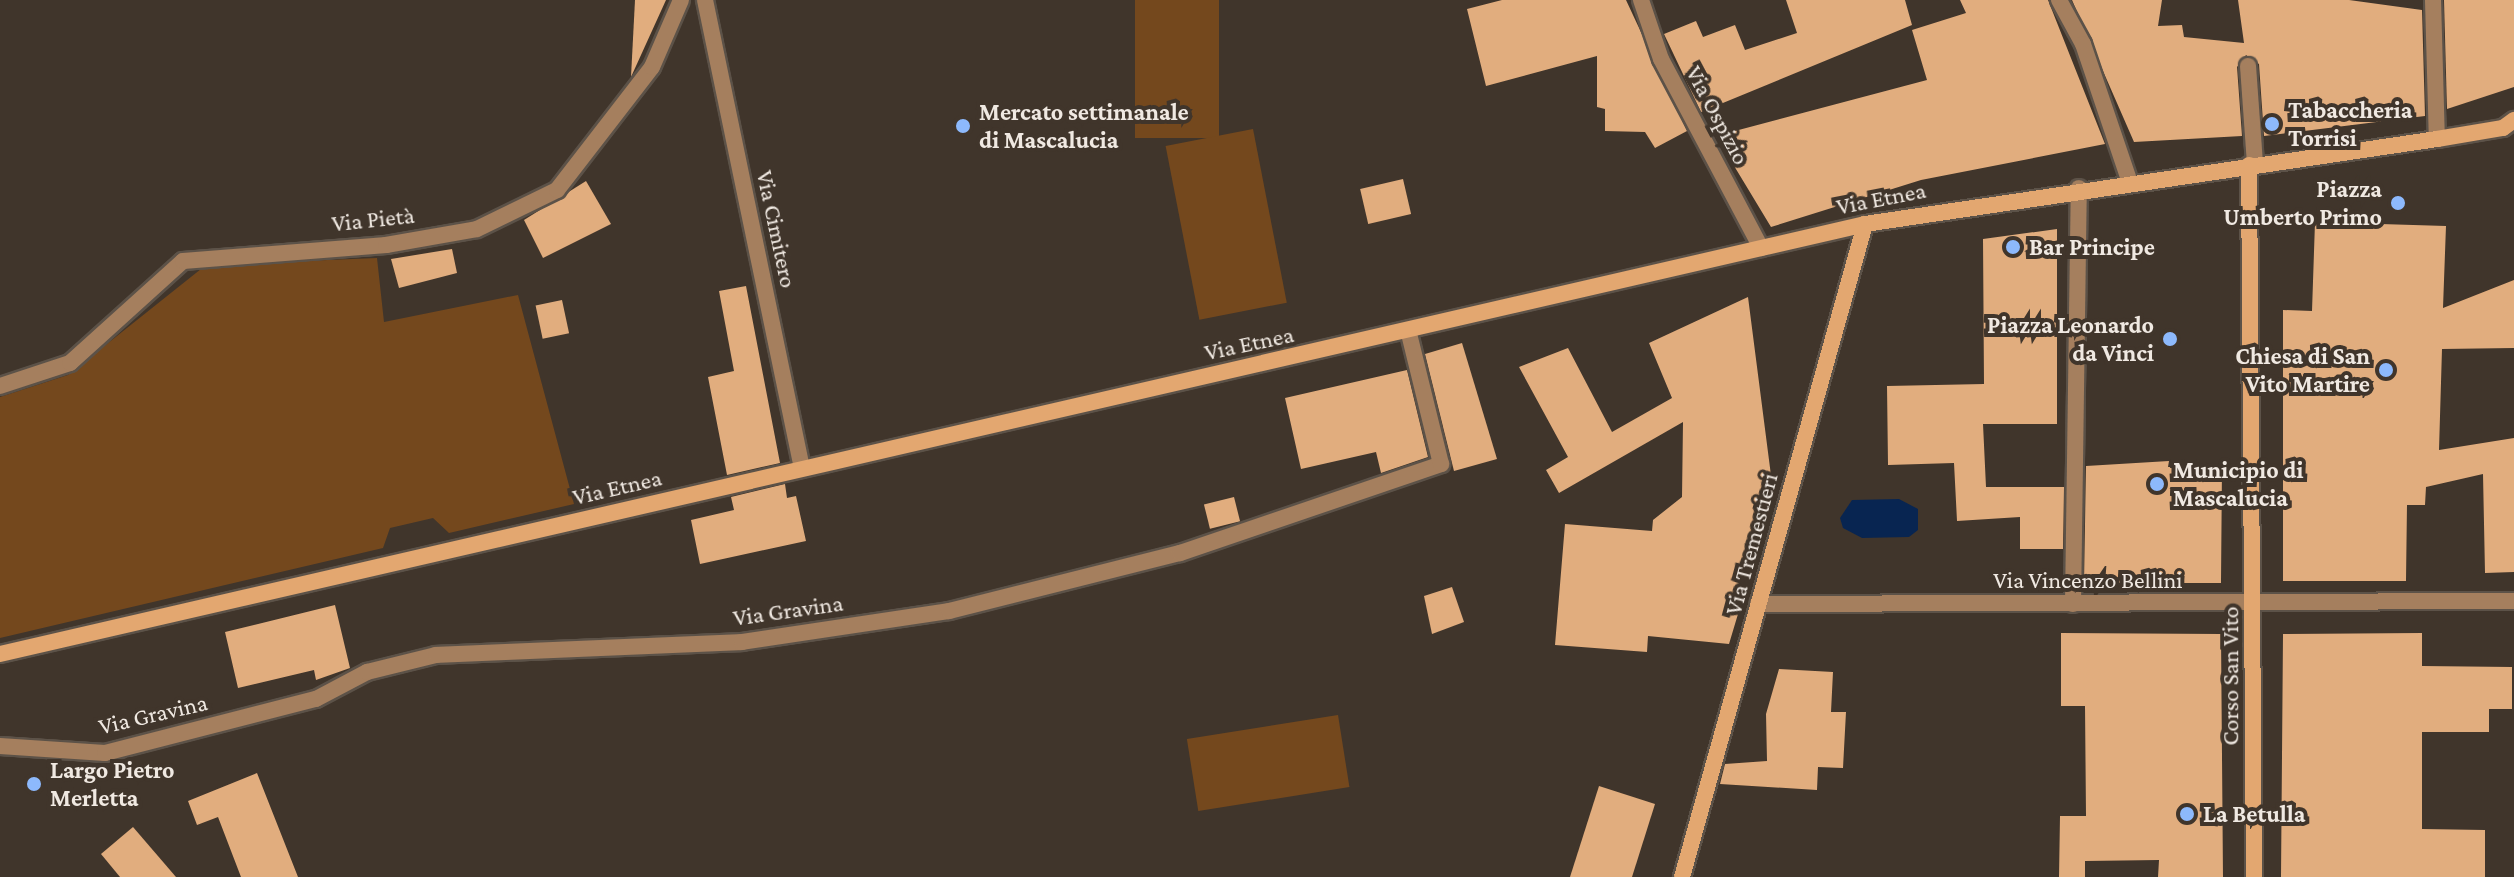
<!DOCTYPE html>
<meta charset="utf-8">
<style>
body{margin:0}
#map{position:relative;width:2514px;height:877px;overflow:hidden;background:#40352b;font-family:"Crimson Pro",serif}
div>[style]{position:absolute}
.green>*{inset:0;background:#74481d;transform-origin:0 0}
.water>*{inset:0;background:#082551}
.building>*{inset:0;background:#e1ad7e;transform-origin:0 0}
.roads{filter:drop-shadow(2px 0 #5c5248) drop-shadow(-2px 0 #5c5248) drop-shadow(0 2px #5c5248) drop-shadow(0 -2px #5c5248)}
.pedestrian>*{height:16px;margin:-8px;padding:0 8px;transform-origin:8px;border-radius:8px;background:#a57f5e}
.minor>*{height:16px;margin:-8px;padding:0 8px;transform-origin:8px;border-radius:8px;background:#a57f5e}
.secondary>*{height:16px;margin:-8px;padding:0 8px;transform-origin:8px;border-radius:8px;background:#e3a770}
.dots>*{width:22px;height:22px;translate:-50% -50%;box-sizing:border-box;border:4px solid #40352b;border-radius:50%}
span{translate:-50% -50%;white-space:nowrap;text-align:center;line-height:1.15;-webkit-text-stroke:8px #40352b;paint-order:stroke}
.poi-label{font-size:24px;color:#f0e9e2;font-weight:700}
.left{translate:0 -50%;text-align:left}
.right{translate:-100% -50%;text-align:right}
.street-label{font-size:24px;color:#f0e9e2}
</style>
<div id="map">
<div class="green">
<i style="left:1135px;top:0;width:84px;height:138px"></i>
<i style="left:1253px;top:129px;width:177px;height:89px;rotate:79deg"></i>
<i style="clip-path:polygon(377px 258px,384px 322px,518px 295px,574px 504px,449px 533px,433px 518px,390px 528px,383px 548px,0 638px,0 397px,68px 375px,206px 265px)"></i>
<i style="left:1338px;top:715px;width:73px;height:153px;rotate:81deg"></i>
</div>
<div class="water">
<i style="clip-path:polygon(1899px 499px,1918px 509px,1918px 530px,1909px 537px,1862px 538px,1843px 528px,1840px 518px,1852px 500px)"></i>
</div>
<div class="building">
<i style="clip-path:polygon(635px 0,666px 0,631px 77px)"></i>
<i style="clip-path:polygon(1502px 0,1626px 0,1687px 131px,1655px 148px,1645px 132px,1605px 131px,1605px 109px,1597px 107px,1597px 56px,1486px 86px,1467px 9px)"></i>
<i style="clip-path:polygon(1786px 0,1905px 0,1912px 25px,1701px 112px,1664px 34px,1696px 21px,1703px 37px,1735px 25px,1745px 50px,1797px 33px)"></i>
<i style="clip-path:polygon(1960px 0,2048px 0,2105px 144px,1921px 180px,1771px 227px,1716px 136px,1927px 80px,1912px 30px,1966px 13px)"></i>
<i style="clip-path:polygon(2072px 0,2162px 0,2158px 26px,2182px 25px,2184px 37px,2244px 43px,2238px 0,2349px 0,2422px 10px,2425px 116px,2264px 136px,2259px 64px,2246px 55px,2237px 67px,2242px 136px,2134px 142px)"></i>
<i style="clip-path:polygon(2444px 0,2514px 0,2514px 87px,2447px 109px)"></i>
<i style="left:1403px;top:179px;width:36px;height:44px;rotate:77deg"></i>
<i style="clip-path:polygon(586px 181px,611px 224px,543px 258px,524px 220px)"></i>
<i style="clip-path:polygon(2315px 222px,2446px 226px,2443px 308px,2514px 280px,2514px 348px,2442px 349px,2439px 450px,2514px 438px,2514px 572px,2485px 573px,2483px 474px,2426px 487px,2425px 505px,2407px 505px,2406px 581px,2283px 581px,2283px 310px,2312px 311px)"></i>
<i style="clip-path:polygon(2057px 229px,2057px 424px,1983px 424px,1986px 487px,2064px 487px,2063px 549px,2020px 549px,2020px 517px,1957px 521px,1954px 463px,1888px 465px,1887px 386px,1984px 384px,1983px 239px)"></i>
<i style="clip-path:polygon(452px 249px,457px 273px,399px 288px,391px 259px)"></i>
<i style="clip-path:polygon(746px 286px,780px 463px,727px 475px,708px 377px,734px 371px,719px 291px)"></i>
<i style="clip-path:polygon(1748px 297px,1773px 491px,1736px 593px,1744px 594px,1729px 644px,1648px 636px,1647px 652px,1555px 645px,1565px 524px,1652px 531px,1653px 520px,1682px 497px,1683px 422px,1559px 493px,1546px 470px,1568px 457px,1519px 367px,1568px 348px,1612px 432px,1672px 398px,1649px 343px)"></i>
<i style="left:562px;top:300px;width:34px;height:27px;rotate:78deg"></i>
<i style="clip-path:polygon(1462px 343px,1497px 459px,1454px 471px,1425px 354px)"></i>
<i style="clip-path:polygon(1407px 370px,1428px 457px,1381px 473px,1376px 452px,1301px 469px,1285px 398px)"></i>
<i style="clip-path:polygon(2169px 461px,2168px 467px,2222px 467px,2221px 583px,2084px 583px,2086px 466px)"></i>
<i style="clip-path:polygon(785px 484px,787px 498px,796px 496px,806px 541px,700px 564px,691px 520px,734px 510px,731px 497px)"></i>
<i style="left:1234px;top:497px;width:25px;height:31px;rotate:76deg"></i>
<i style="clip-path:polygon(1452px 587px,1464px 622px,1432px 634px,1424px 596px)"></i>
<i style="clip-path:polygon(335px 605px,350px 668px,316px 680px,314px 670px,238px 688px,225px 632px)"></i>
<i style="clip-path:polygon(2061px 633px,2221px 634px,2223px 877px,2158px 877px,2159px 860px,2085px 861px,2085px 877px,2059px 877px,2060px 816px,2086px 816px,2085px 706px,2061px 706px)"></i>
<i style="clip-path:polygon(2422px 633px,2422px 666px,2512px 667px,2512px 709px,2489px 709px,2489px 732px,2422px 732px,2422px 829px,2485px 830px,2485px 877px,2281px 877px,2283px 634px)"></i>
<i style="clip-path:polygon(1779px 669px,1833px 672px,1831px 712px,1846px 712px,1843px 768px,1818px 767px,1817px 790px,1720px 784px,1725px 764px,1767px 761px,1766px 714px)"></i>
<i style="clip-path:polygon(257px 773px,298px 877px,241px 877px,218px 817px,197px 825px,188px 801px)"></i>
<i style="clip-path:polygon(1599px 786px,1655px 804px,1632px 877px,1570px 877px)"></i>
<i style="clip-path:polygon(133px 827px,176px 877px,120px 877px,101px 854px)"></i>
</div>
<div class="roads">
<div class="pedestrian">
<i style="left:2433px;top:0;width:139px;rotate:88.4deg"></i>
<i style="left:2248px;top:66px;width:97px;rotate:85.9deg"></i>
<i style="left:2073px;top:604px;width:416px;rotate:-89.2deg"></i>
</div>
<div class="minor">
<i style="left:705px;top:0;width:478px;rotate:78.3deg"></i>
<i style="left:1641px;top:0;width:62px;rotate:71.3deg"></i>
<i style="left:1661px;top:59px;width:214px;rotate:62.1deg"></i>
<i style="left:2059px;top:0;width:50px;rotate:61.4deg"></i>
<i style="left:2083px;top:44px;width:144px;rotate:71.3deg"></i>
<i style="left:0;top:386px;width:74px;rotate:-18.2deg"></i>
<i style="left:70px;top:363px;width:152px;rotate:-42.1deg"></i>
<i style="left:183px;top:261px;width:204px;rotate:-4.5deg"></i>
<i style="left:386px;top:245px;width:92px;rotate:-10deg"></i>
<i style="left:477px;top:229px;width:89px;rotate:-26deg"></i>
<i style="left:557px;top:190px;width:155px;rotate:-52.3deg"></i>
<i style="left:652px;top:67px;width:73px;rotate:-66.6deg"></i>
<i style="left:1758px;top:604px;width:756px;rotate:-0.23deg"></i>
<i style="left:0;top:746px;width:105px;rotate:3.8deg"></i>
<i style="left:105px;top:753px;width:218px;rotate:-14.4deg"></i>
<i style="left:316px;top:699px;width:58px;rotate:-27.9deg"></i>
<i style="left:367px;top:672px;width:71px;rotate:-13.8deg"></i>
<i style="left:436px;top:655px;width:306px;rotate:-2.4deg"></i>
<i style="left:742px;top:642px;width:209px;rotate:-8.5deg"></i>
<i style="left:949px;top:611px;width:238px;rotate:-14.1deg"></i>
<i style="left:1180px;top:553px;width:276px;rotate:-18.8deg"></i>
<i style="left:1441px;top:464px;width:134px;rotate:-103.8deg"></i>
</div>
<div class="secondary">
<i style="left:2249px;top:165px;width:712px;rotate:89.6deg"></i>
<i style="left:0;top:654px;width:1914px;rotate:-12.98deg"></i>
<i style="left:1865px;top:224px;width:578px;rotate:-8.45deg"></i>
<i style="left:2437px;top:139px;width:67px;rotate:-9.5deg"></i>
<i style="left:2503px;top:128px;width:14px;rotate:-36deg"></i>
<i style="left:1682px;top:877px;width:678px;rotate:-74.34deg"></i>
</div>
</div>
<div class="dots">
<i style="left:2272px;top:124px;background:#8db9fc"></i>
<i style="left:963px;top:126px;background:#8db9fc"></i>
<i style="left:2398px;top:203px;background:#8db9fc"></i>
<i style="left:2013px;top:247px;background:#8db9fc"></i>
<i style="left:2170px;top:339px;background:#8db9fc"></i>
<i style="left:2386px;top:370px;background:#8db9fc"></i>
<i style="left:2157px;top:484px;background:#8db9fc"></i>
<i style="left:34px;top:784px;background:#8db9fc"></i>
<i style="left:2187px;top:814px;background:#8db9fc"></i>
</div>
<div class="poi-label">
<span class="left" style="left:2288px;top:124px">Tabaccheria<br>Torrisi</span>
<span class="left" style="left:979px;top:126px">Mercato settimanale<br>di Mascalucia</span>
<span class="right" style="left:2382px;top:203px">Piazza<br>Umberto Primo</span>
<span class="left" style="left:2029px;top:247px">Bar Principe</span>
<span class="right" style="left:2154px;top:339px">Piazza Leonardo<br>da Vinci</span>
<span class="right" style="left:2370px;top:370px">Chiesa di San<br>Vito Martire</span>
<span class="left" style="left:2173px;top:484px">Municipio di<br>Mascalucia</span>
<span class="left" style="left:50px;top:784px">Largo Pietro<br>Merletta</span>
<span class="left" style="left:2203px;top:814px">La Betulla</span>
</div>
<div class="street-label">
<span style="left:1718px;top:115px;rotate:62deg">Via Ospizio</span>
<span style="left:1881px;top:198px;rotate:-11deg">Via Etnea</span>
<span style="left:373px;top:219px;rotate:-6deg">Via Pietà</span>
<span style="left:777px;top:229px;rotate:78deg">Via Cimitero</span>
<span style="left:1249px;top:343px;rotate:-12deg">Via Etnea</span>
<span style="left:617px;top:487px;rotate:-13deg">Via Etnea</span>
<span style="left:1751px;top:544px;rotate:-75deg">Via Tremestieri</span>
<span style="left:2088px;top:580px">Via Vincenzo Bellini</span>
<span style="left:788px;top:610px;rotate:-8deg">Via Gravina</span>
<span style="left:2230px;top:676px;rotate:-90deg">Corso San Vito</span>
<span style="left:153px;top:714px;rotate:-13deg">Via Gravina</span>
</div>
</div>
